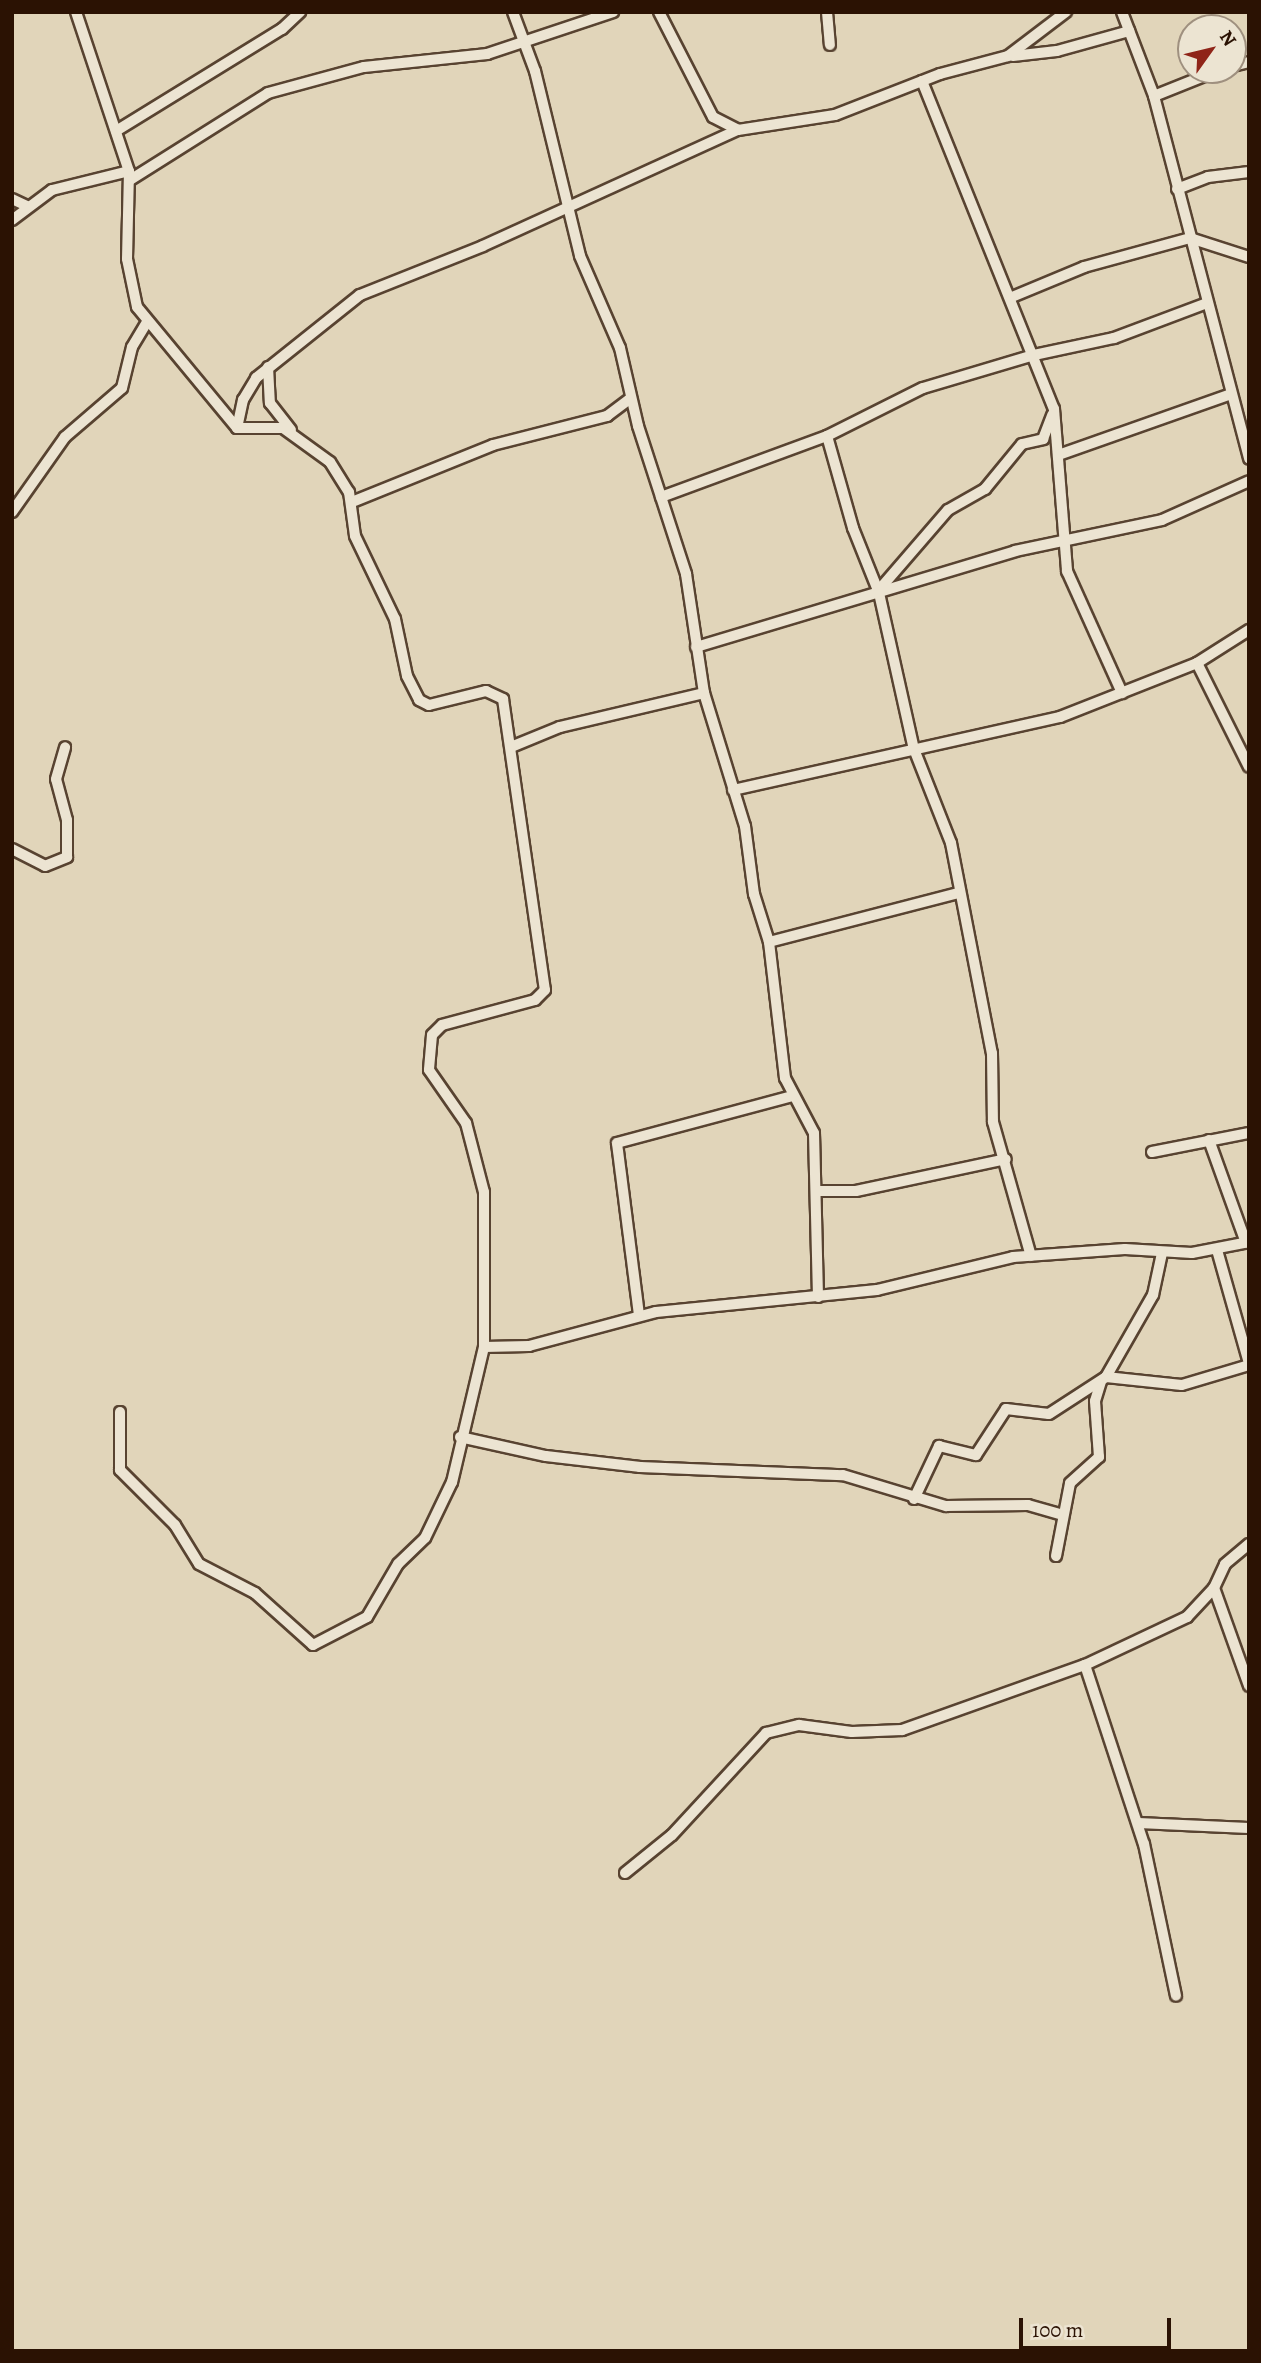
<!DOCTYPE html>
<style>
body{margin:0}
#map{position:relative;width:1261px;height:2363px;overflow:hidden;background:#e1d5ba;font-family:Alegreya,serif}
div>[style]{position:absolute}
.roads{filter:drop-shadow(2px 0 #584331) drop-shadow(-2px 0 #584331) drop-shadow(0 2px #584331) drop-shadow(0 -2px #584331)}
.street>*{height:10px;margin:-5px;padding:0 5px;transform-origin:5px;border-radius:5px;background:#ece4d2}
span{translate:-50% -50%;white-space:nowrap;text-align:center;line-height:1.15;-webkit-text-stroke:5px #ece4d2;paint-order:stroke}
.frame{position:absolute;inset:0;border:14px solid #2b1203;pointer-events:none}
.north{position:absolute;left:1177px;top:14px;width:70px;height:70px;box-sizing:border-box;background:#ece4d2;border:2px solid #9f907f;border-radius:50%;rotate:56deg;font-size:19px;font-weight:700;line-height:28px;text-align:center;color:#2b1203}
.north::after{content:'';display:block;margin:auto;width:24px;height:32px;background:#8f2418;clip-path:polygon(50% 0,100% 100%,50% 72%,0 100%)}
.scale{position:absolute;left:1019px;top:2318px;width:152px;height:32px;box-sizing:border-box;border:4px solid #2b1203;border-top:0;padding-left:9px;font-size:21px;line-height:24px;white-space:nowrap;color:#2b1203;-webkit-text-stroke:5px #ece4d2;paint-order:stroke}
</style>
<div id="map">
<div class="roads">
<div class="street">
<i style="left:76px;top:12px;width:168px;rotate:71.6deg"></i>
<i style="left:129px;top:171px;width:88px;rotate:91.3deg"></i>
<i style="left:127px;top:259px;width:49px;rotate:78.2deg"></i>
<i style="left:137px;top:307px;width:157px;rotate:50.4deg"></i>
<i style="left:237px;top:428px;width:46px"></i>
<i style="left:283px;top:428px;width:58px;rotate:35.9deg"></i>
<i style="left:330px;top:462px;width:36px;rotate:58deg"></i>
<i style="left:349px;top:492px;width:44px;rotate:82.2deg"></i>
<i style="left:355px;top:536px;width:92px;rotate:64.3deg"></i>
<i style="left:395px;top:619px;width:58px;rotate:78.1deg"></i>
<i style="left:407px;top:676px;width:27px;rotate:63deg"></i>
<i style="left:419px;top:700px;width:11px;rotate:27deg"></i>
<i style="left:429px;top:705px;width:59px;rotate:-13.8deg"></i>
<i style="left:486px;top:691px;width:19px;rotate:25deg"></i>
<i style="left:503px;top:699px;width:294px;rotate:81.8deg"></i>
<i style="left:545px;top:990px;width:14px;rotate:135deg"></i>
<i style="left:535px;top:1000px;width:96px;rotate:165deg"></i>
<i style="left:442px;top:1025px;width:14px;rotate:135deg"></i>
<i style="left:432px;top:1035px;width:35px;rotate:95deg"></i>
<i style="left:429px;top:1070px;width:65px;rotate:55.1deg"></i>
<i style="left:466px;top:1123px;width:71px;rotate:75.4deg"></i>
<i style="left:484px;top:1192px;width:155px;rotate:90deg"></i>
<i style="left:484px;top:1347px;width:139px;rotate:103.3deg"></i>
<i style="left:452px;top:1482px;width:62px;rotate:115.7deg"></i>
<i style="left:425px;top:1538px;width:37px;rotate:136deg"></i>
<i style="left:398px;top:1564px;width:61px;rotate:120.3deg"></i>
<i style="left:367px;top:1617px;width:61px;rotate:152.6deg"></i>
<i style="left:313px;top:1645px;width:78px;rotate:-138.1deg"></i>
<i style="left:255px;top:1593px;width:63px;rotate:-152.6deg"></i>
<i style="left:199px;top:1564px;width:46px;rotate:-121.6deg"></i>
<i style="left:175px;top:1525px;width:78px;rotate:-135deg"></i>
<i style="left:120px;top:1470px;width:58px;rotate:-90deg"></i>
<i style="left:513px;top:12px;width:63px;rotate:69.6deg"></i>
<i style="left:535px;top:71px;width:190px;rotate:76.3deg"></i>
<i style="left:580px;top:256px;width:100px;rotate:66.5deg"></i>
<i style="left:620px;top:348px;width:80px;rotate:77deg"></i>
<i style="left:638px;top:426px;width:156px;rotate:72deg"></i>
<i style="left:686px;top:574px;width:120px;rotate:81.4deg"></i>
<i style="left:704px;top:693px;width:139px;rotate:72.9deg"></i>
<i style="left:745px;top:826px;width:69px;rotate:82.5deg"></i>
<i style="left:754px;top:894px;width:50px;rotate:72.6deg"></i>
<i style="left:769px;top:942px;width:137px;rotate:83.3deg"></i>
<i style="left:785px;top:1078px;width:62px;rotate:62.2deg"></i>
<i style="left:814px;top:1133px;width:164px;rotate:88.6deg"></i>
<i style="left:659px;top:12px;width:118px;rotate:62.8deg"></i>
<i style="left:713px;top:117px;width:28px;rotate:27deg"></i>
<i style="left:827px;top:12px;width:33px;rotate:85deg"></i>
<i style="left:1122px;top:12px;width:90px;rotate:69.1deg"></i>
<i style="left:1154px;top:96px;width:375px;rotate:75.3deg"></i>
<i style="left:1013px;top:56px;width:44px;rotate:-6.5deg"></i>
<i style="left:1057px;top:51px;width:75px;rotate:-15.5deg"></i>
<i style="left:1233px;top:66px;width:16px;rotate:-14deg"></i>
<i style="left:922px;top:81px;width:354px;rotate:68.1deg"></i>
<i style="left:1054px;top:409px;width:163px;rotate:85.4deg"></i>
<i style="left:1067px;top:571px;width:134px;rotate:65.7deg"></i>
<i style="left:1154px;top:96px;width:70px;rotate:-21.8deg"></i>
<i style="left:116px;top:131px;width:195px;rotate:-31.6deg"></i>
<i style="left:282px;top:29px;width:25px;rotate:-43deg"></i>
<i style="left:130px;top:180px;width:163px;rotate:-32.2deg"></i>
<i style="left:268px;top:93px;width:99px;rotate:-15.2deg"></i>
<i style="left:364px;top:67px;width:124px;rotate:-6deg"></i>
<i style="left:487px;top:54px;width:133px;rotate:-18.4deg"></i>
<i style="left:1177px;top:189px;width:33px;rotate:-21deg"></i>
<i style="left:1208px;top:177px;width:41px;rotate:-7deg"></i>
<i style="left:12px;top:199px;width:17px;rotate:25deg"></i>
<i style="left:12px;top:220px;width:50px;rotate:-36.9deg"></i>
<i style="left:52px;top:190px;width:79px;rotate:-13.9deg"></i>
<i style="left:1012px;top:297px;width:78px;rotate:-22.6deg"></i>
<i style="left:1084px;top:267px;width:110px;rotate:-15.3deg"></i>
<i style="left:1190px;top:238px;width:62px;rotate:17.9deg"></i>
<i style="left:268px;top:367px;width:36px;rotate:87deg"></i>
<i style="left:270px;top:403px;width:34px;rotate:52deg"></i>
<i style="left:237px;top:428px;width:29px;rotate:-78deg"></i>
<i style="left:243px;top:400px;width:26px;rotate:-59deg"></i>
<i style="left:256px;top:378px;width:133px;rotate:-38.6deg"></i>
<i style="left:360px;top:295px;width:132px;rotate:-21.7deg"></i>
<i style="left:483px;top:246px;width:280px;rotate:-24.5deg"></i>
<i style="left:738px;top:130px;width:98px;rotate:-8.8deg"></i>
<i style="left:835px;top:115px;width:113px;rotate:-21.3deg"></i>
<i style="left:940px;top:74px;width:70px;rotate:-14.8deg"></i>
<i style="left:1008px;top:56px;width:73px;rotate:-37.2deg"></i>
<i style="left:827px;top:436px;width:96px;rotate:74.2deg"></i>
<i style="left:853px;top:528px;width:70px;rotate:68.2deg"></i>
<i style="left:879px;top:593px;width:160px;rotate:77.4deg"></i>
<i style="left:914px;top:749px;width:101px;rotate:68.5deg"></i>
<i style="left:951px;top:843px;width:214px;rotate:79deg"></i>
<i style="left:992px;top:1053px;width:69px;rotate:89.2deg"></i>
<i style="left:993px;top:1122px;width:139px;rotate:74.2deg"></i>
<i style="left:1061px;top:454px;width:180px;rotate:-19.4deg"></i>
<i style="left:661px;top:497px;width:177px;rotate:-20.2deg"></i>
<i style="left:827px;top:436px;width:107px;rotate:-26.6deg"></i>
<i style="left:923px;top:388px;width:116px;rotate:-16.6deg"></i>
<i style="left:1034px;top:355px;width:82px;rotate:-12deg"></i>
<i style="left:1114px;top:338px;width:99px;rotate:-20.6deg"></i>
<i style="left:352px;top:502px;width:152px;rotate:-22deg"></i>
<i style="left:493px;top:445px;width:118px;rotate:-14.3deg"></i>
<i style="left:607px;top:416px;width:30px;rotate:-37deg"></i>
<i style="left:12px;top:512px;width:92px;rotate:-54.8deg"></i>
<i style="left:65px;top:437px;width:75px;rotate:-40.7deg"></i>
<i style="left:122px;top:388px;width:42px;rotate:-76.3deg"></i>
<i style="left:132px;top:347px;width:29px;rotate:-59deg"></i>
<i style="left:878px;top:591px;width:107px;rotate:-49.2deg"></i>
<i style="left:948px;top:510px;width:43px;rotate:-29.6deg"></i>
<i style="left:985px;top:489px;width:58px;rotate:-50.6deg"></i>
<i style="left:1022px;top:444px;width:22px;rotate:-13deg"></i>
<i style="left:1043px;top:439px;width:26px;rotate:-69deg"></i>
<i style="left:696px;top:647px;width:333px;rotate:-16.7deg"></i>
<i style="left:1015px;top:551px;width:150px;rotate:-11.9deg"></i>
<i style="left:1162px;top:520px;width:95px;rotate:-24.1deg"></i>
<i style="left:1197px;top:663px;width:116px;rotate:63.4deg"></i>
<i style="left:511px;top:747px;width:53px;rotate:-22.2deg"></i>
<i style="left:560px;top:727px;width:148px;rotate:-13.3deg"></i>
<i style="left:733px;top:790px;width:335px;rotate:-12.6deg"></i>
<i style="left:1060px;top:717px;width:147px;rotate:-21.5deg"></i>
<i style="left:1197px;top:663px;width:62px;rotate:-32.4deg"></i>
<i style="left:12px;top:849px;width:37px;rotate:27deg"></i>
<i style="left:45px;top:866px;width:24px;rotate:-22deg"></i>
<i style="left:67px;top:857px;width:37px;rotate:-90deg"></i>
<i style="left:67px;top:820px;width:42px;rotate:-105deg"></i>
<i style="left:56px;top:779px;width:33px;rotate:-74deg"></i>
<i style="left:769px;top:942px;width:196px;rotate:-14.5deg"></i>
<i style="left:1209px;top:1140px;width:109px;rotate:70.2deg"></i>
<i style="left:1152px;top:1152px;width:99px;rotate:-11.1deg"></i>
<i style="left:819px;top:1191px;width:37px"></i>
<i style="left:856px;top:1191px;width:153px;rotate:-12deg"></i>
<i style="left:1217px;top:1250px;width:117px;rotate:74.2deg"></i>
<i style="left:639px;top:1315px;width:173px;rotate:-97.3deg"></i>
<i style="left:617px;top:1143px;width:181px;rotate:-15deg"></i>
<i style="left:484px;top:1347px;width:45px;rotate:-1.3deg"></i>
<i style="left:529px;top:1346px;width:131px;rotate:-15deg"></i>
<i style="left:656px;top:1312px;width:222px;rotate:-5.7deg"></i>
<i style="left:877px;top:1290px;width:140px;rotate:-13.6deg"></i>
<i style="left:1013px;top:1257px;width:112px;rotate:-4.1deg"></i>
<i style="left:1125px;top:1249px;width:67px;rotate:3.4deg"></i>
<i style="left:1192px;top:1253px;width:58px;rotate:-10.9deg"></i>
<i style="left:1106px;top:1377px;width:76px;rotate:6deg"></i>
<i style="left:1182px;top:1385px;width:70px;rotate:-16.6deg"></i>
<i style="left:460px;top:1437px;width:88px;rotate:12.5deg"></i>
<i style="left:546px;top:1456px;width:95px;rotate:6.7deg"></i>
<i style="left:640px;top:1467px;width:203px;rotate:2.3deg"></i>
<i style="left:843px;top:1475px;width:108px;rotate:16.8deg"></i>
<i style="left:946px;top:1506px;width:82px;rotate:-0.7deg"></i>
<i style="left:1028px;top:1505px;width:36px;rotate:16deg"></i>
<i style="left:914px;top:1499px;width:59px;rotate:-64.7deg"></i>
<i style="left:939px;top:1446px;width:38px;rotate:14deg"></i>
<i style="left:976px;top:1455px;width:55px;rotate:-56.9deg"></i>
<i style="left:1006px;top:1409px;width:43px;rotate:6.6deg"></i>
<i style="left:1049px;top:1414px;width:68px;rotate:-33deg"></i>
<i style="left:1106px;top:1377px;width:95px;rotate:-60.2deg"></i>
<i style="left:1153px;top:1295px;width:43px;rotate:-77.9deg"></i>
<i style="left:1056px;top:1556px;width:74px;rotate:-79.1deg"></i>
<i style="left:1070px;top:1483px;width:39px;rotate:-42deg"></i>
<i style="left:1099px;top:1457px;width:56px;rotate:-94.1deg"></i>
<i style="left:1095px;top:1401px;width:21px;rotate:-73deg"></i>
<i style="left:1214px;top:1588px;width:104px;rotate:70.3deg"></i>
<i style="left:1085px;top:1665px;width:188px;rotate:71.8deg"></i>
<i style="left:1144px;top:1844px;width:155px;rotate:78.1deg"></i>
<i style="left:1138px;top:1823px;width:111px;rotate:2.6deg"></i>
<i style="left:625px;top:1873px;width:60px;rotate:-39deg"></i>
<i style="left:672px;top:1835px;width:139px;rotate:-47.3deg"></i>
<i style="left:766px;top:1733px;width:34px;rotate:-14deg"></i>
<i style="left:799px;top:1725px;width:53px;rotate:7.5deg"></i>
<i style="left:852px;top:1732px;width:50px;rotate:-2.3deg"></i>
<i style="left:902px;top:1730px;width:194px;rotate:-19.6deg"></i>
<i style="left:1085px;top:1665px;width:113px;rotate:-25.2deg"></i>
<i style="left:1187px;top:1617px;width:40px;rotate:-47deg"></i>
<i style="left:1214px;top:1588px;width:26px;rotate:-65deg"></i>
<i style="left:1225px;top:1564px;width:31px;rotate:-40deg"></i>
</div>
</div>
<div class="frame"></div>
<div class="north">N</div>
<div class="scale">100 m</div>
</div>
